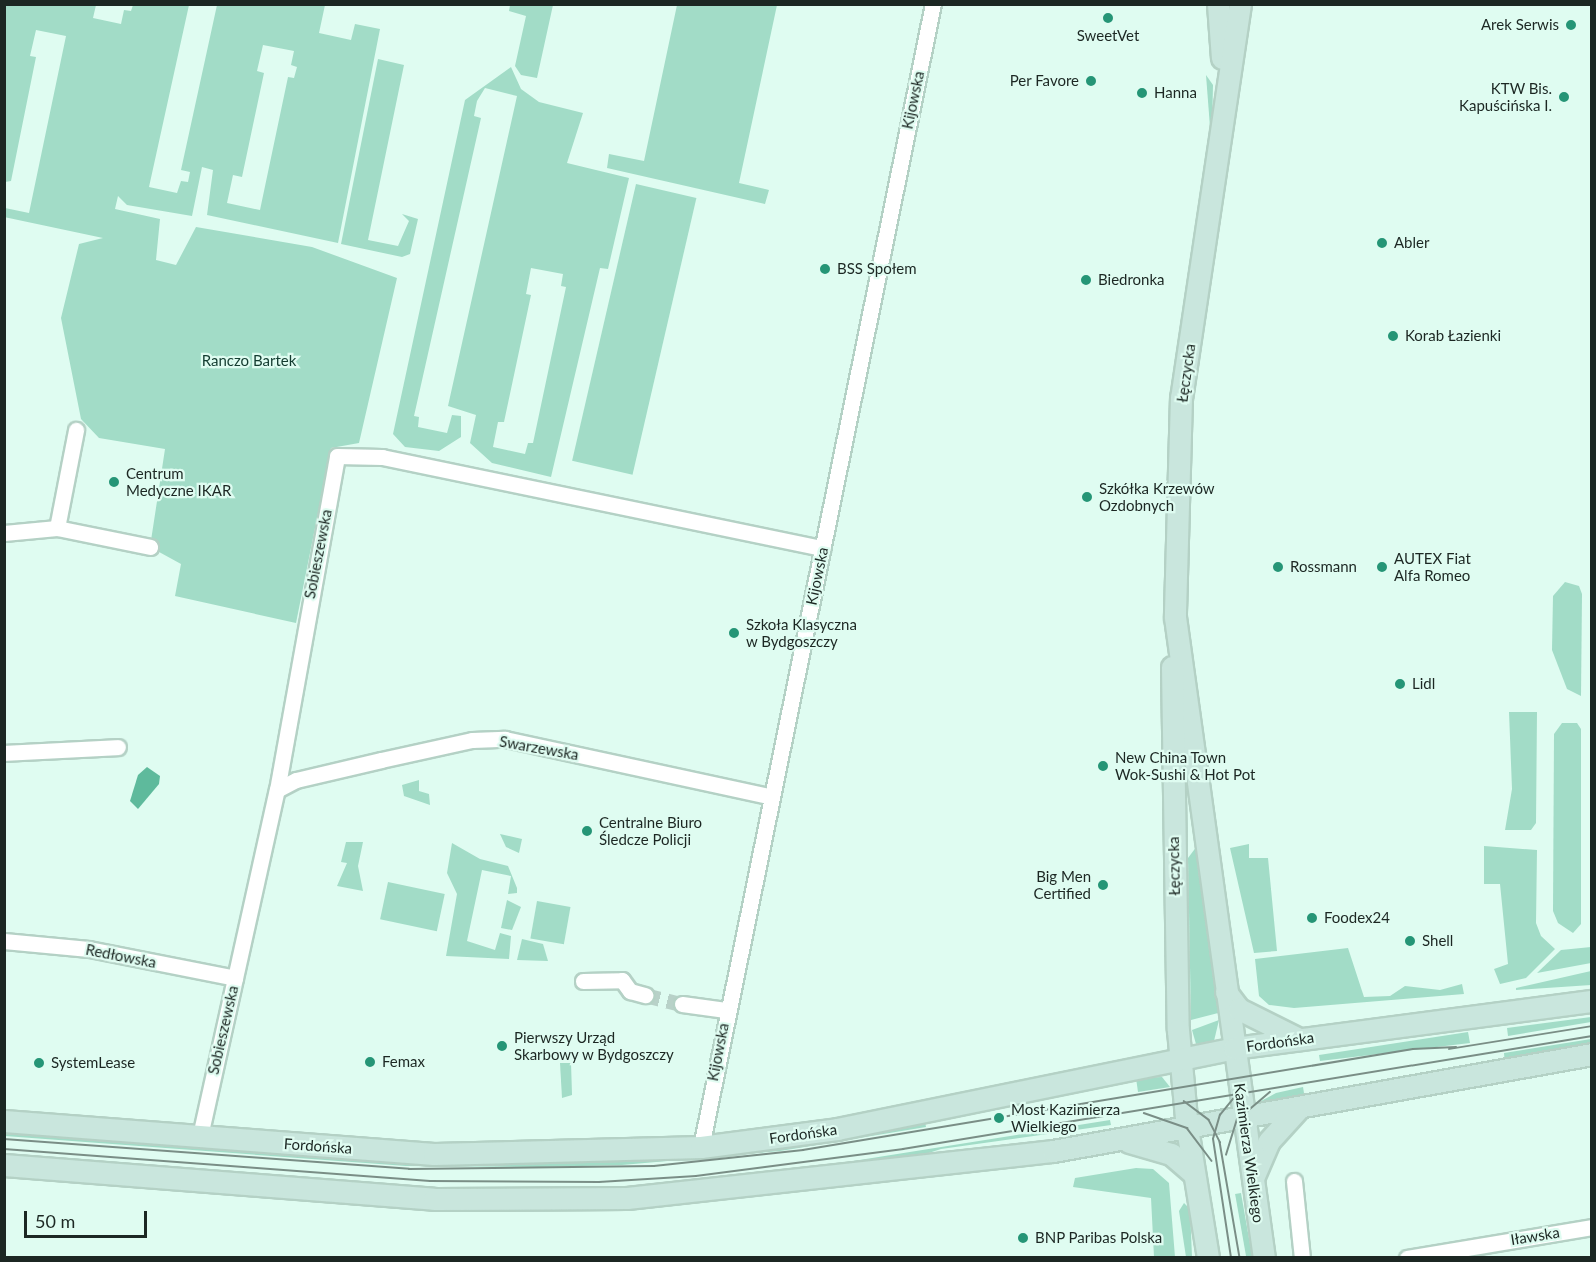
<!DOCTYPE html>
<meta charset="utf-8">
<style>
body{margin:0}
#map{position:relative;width:1596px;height:1262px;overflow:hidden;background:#dffcf1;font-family:Lato,sans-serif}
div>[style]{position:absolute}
.green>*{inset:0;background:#a2dcc7;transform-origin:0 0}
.water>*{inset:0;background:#5eba9c}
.street-tunnel>*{height:15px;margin-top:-7.5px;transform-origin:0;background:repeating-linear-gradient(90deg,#b8d1c8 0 15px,transparent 0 23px)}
.roads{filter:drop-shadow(2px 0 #b4d1c5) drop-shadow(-2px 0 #b4d1c5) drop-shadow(0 2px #b4d1c5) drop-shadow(0 -2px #b4d1c5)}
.street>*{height:15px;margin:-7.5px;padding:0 7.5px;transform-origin:7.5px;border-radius:7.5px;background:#fff}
.secondary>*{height:21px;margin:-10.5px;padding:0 10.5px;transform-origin:10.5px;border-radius:10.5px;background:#c9e6dd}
.tram>*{height:1.5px;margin:-0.75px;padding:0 0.75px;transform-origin:0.75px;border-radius:0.75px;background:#7a8e86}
.dots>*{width:16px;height:16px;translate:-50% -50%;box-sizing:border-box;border:3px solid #dffcf1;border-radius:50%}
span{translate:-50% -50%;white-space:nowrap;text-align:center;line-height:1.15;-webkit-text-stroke:4.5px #dffcf1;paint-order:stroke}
.poi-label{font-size:15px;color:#1c2723}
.right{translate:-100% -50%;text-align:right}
.left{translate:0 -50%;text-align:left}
.street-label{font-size:15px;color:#1c2723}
.park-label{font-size:15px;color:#133c30}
.frame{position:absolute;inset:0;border:6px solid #1c2723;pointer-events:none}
.scale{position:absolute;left:24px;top:1211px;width:123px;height:27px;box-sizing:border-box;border:3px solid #1c2723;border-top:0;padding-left:8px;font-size:18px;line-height:21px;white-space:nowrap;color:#1c2723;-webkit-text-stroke:4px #dffcf1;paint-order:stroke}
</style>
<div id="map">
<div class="green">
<i style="clip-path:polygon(evenodd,5px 5px,96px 5px,93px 18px,121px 24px,124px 10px,131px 11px,133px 5px,189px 5px,149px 187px,177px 193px,181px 181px,188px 182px,190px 172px,181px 170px,217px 5px,325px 5px,319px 33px,351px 40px,355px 24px,380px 29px,338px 243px,207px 215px,213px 170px,202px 167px,192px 216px,127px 205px,118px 196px,115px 209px,160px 219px,156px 260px,176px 265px,196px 227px,312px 247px,397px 278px,359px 443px,331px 448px,296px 623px,175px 596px,181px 564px,150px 547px,165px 449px,99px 438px,81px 419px,61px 318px,79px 244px,103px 238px,4px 217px,5px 208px,29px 213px,66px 36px,36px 30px,30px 56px,36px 57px,11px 181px,5px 182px,5px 5px,263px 45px,294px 51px,291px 65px,297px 67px,294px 78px,288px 77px,260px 210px,227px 203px,233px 175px,242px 177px,264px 73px,257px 71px,263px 45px)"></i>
<i style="clip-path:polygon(510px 5px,553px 5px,537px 78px,521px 75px,515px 66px,526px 16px,509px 11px)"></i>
<i style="clip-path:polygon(677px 5px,777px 5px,739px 183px,769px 190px,765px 204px,607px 168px,609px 154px,644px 161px)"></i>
<i style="clip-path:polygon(378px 59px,404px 65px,368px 240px,398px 246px,409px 221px,402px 214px,418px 219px,410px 254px,402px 257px,341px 244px)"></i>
<i style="clip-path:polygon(evenodd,511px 67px,521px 89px,539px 102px,583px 113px,567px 163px,629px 178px,608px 269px,600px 268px,551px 477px,492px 463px,470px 443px,476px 415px,448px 406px,517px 96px,485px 88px,477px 101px,474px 116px,481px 118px,414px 416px,419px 417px,418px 427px,447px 433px,452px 415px,461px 416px,461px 437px,439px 451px,405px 447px,393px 434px,465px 100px,511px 67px,531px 268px,563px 274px,561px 286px,566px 287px,533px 443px,528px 443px,525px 454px,493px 447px,498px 422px,504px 422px,531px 295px,526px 294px,531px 268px)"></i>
<i style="clip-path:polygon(1206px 75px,1213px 85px,1212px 127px,1210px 127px)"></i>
<i style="left:636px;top:184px;width:62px;height:284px;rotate:13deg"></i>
<i style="clip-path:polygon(1565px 582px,1579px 586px,1582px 594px,1581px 696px,1567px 689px,1552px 650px,1553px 596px)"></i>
<i style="clip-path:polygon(1509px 712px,1537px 712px,1536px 823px,1531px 830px,1505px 830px,1512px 789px)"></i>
<i style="clip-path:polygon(1562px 723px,1577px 723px,1581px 729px,1581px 924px,1573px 933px,1558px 923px,1553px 911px,1554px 734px)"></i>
<i style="clip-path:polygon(419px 780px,419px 791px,429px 794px,430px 805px,404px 796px,402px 785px)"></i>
<i style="clip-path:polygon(500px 834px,522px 839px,519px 853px,506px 847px)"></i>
<i style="clip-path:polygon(346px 842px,363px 842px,358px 866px,363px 891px,337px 886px,347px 863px,341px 862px)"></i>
<i style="clip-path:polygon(452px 843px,480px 859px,508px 866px,517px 888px,517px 893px,508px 894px,511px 876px,482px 870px,467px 941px,495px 950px,500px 933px,511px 936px,509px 959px,446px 956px,457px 894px,447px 873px)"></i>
<i style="clip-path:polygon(1249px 844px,1249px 858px,1268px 858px,1277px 951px,1254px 953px,1230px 848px)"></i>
<i style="clip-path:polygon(1197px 846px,1222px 1012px,1191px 1020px,1188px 858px)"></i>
<i style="clip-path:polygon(1484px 846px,1537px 850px,1536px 923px,1541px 936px,1555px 949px,1526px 978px,1500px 984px,1494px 969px,1508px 964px,1500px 884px,1484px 884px)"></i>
<i style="left:388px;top:882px;width:58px;height:38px;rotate:12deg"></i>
<i style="clip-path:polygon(507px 900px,521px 907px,512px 930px,501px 928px)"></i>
<i style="left:537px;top:901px;width:34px;height:38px;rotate:10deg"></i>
<i style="clip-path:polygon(522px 939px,543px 944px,548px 961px,517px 960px)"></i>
<i style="clip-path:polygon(1591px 947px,1591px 963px,1537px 973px,1561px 950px)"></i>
<i style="clip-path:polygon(1348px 948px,1364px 997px,1390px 996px,1405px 986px,1440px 990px,1462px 984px,1464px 994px,1294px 1008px,1269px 1005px,1259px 996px,1255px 959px)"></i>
<i style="clip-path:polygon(1591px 971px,1591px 985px,1516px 990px,1516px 988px)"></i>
<i style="clip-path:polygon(1591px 1017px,1591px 1022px,1508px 1036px,1507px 1028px)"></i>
<i style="clip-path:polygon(1219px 1020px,1214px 1041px,1196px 1044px,1192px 1030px)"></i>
<i style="clip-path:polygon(1468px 1032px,1470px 1043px,1320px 1061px,1319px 1055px)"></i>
<i style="clip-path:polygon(1591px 1039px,1591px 1044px,1505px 1065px,1504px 1053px)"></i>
<i style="clip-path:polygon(560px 1063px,571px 1063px,572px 1095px,562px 1098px)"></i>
<i style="clip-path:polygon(1162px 1077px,1170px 1087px,1138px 1092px,1136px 1078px)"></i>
<i style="clip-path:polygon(1303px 1087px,1305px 1099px,1261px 1101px,1276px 1093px)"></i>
<i style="clip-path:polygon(1110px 1120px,1111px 1125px,941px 1149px,904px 1161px,848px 1167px,847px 1162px)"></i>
<i style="clip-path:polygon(925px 1122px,926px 1127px,780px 1151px,622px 1165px,541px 1167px,406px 1166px,5px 1136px,4px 1130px,332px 1156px,575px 1163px,760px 1150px)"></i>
<i style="clip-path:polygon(1136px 1168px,1153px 1169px,1169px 1183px,1175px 1257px,1154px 1257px,1151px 1198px,1073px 1187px,1075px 1178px)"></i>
<i style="left:1241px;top:1193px;width:65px;height:6px;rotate:80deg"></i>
<i style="clip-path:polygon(1184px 1203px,1190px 1209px,1192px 1257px,1186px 1257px,1179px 1211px)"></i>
</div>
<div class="water">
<i style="clip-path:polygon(147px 767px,160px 776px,159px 784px,138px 809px,130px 801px,138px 775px)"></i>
</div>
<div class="street-tunnel">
<i style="left:645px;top:995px;width:38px;rotate:14deg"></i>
</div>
<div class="roads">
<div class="street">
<i style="left:57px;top:528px;width:95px;rotate:11.5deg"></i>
<i style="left:4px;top:533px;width:53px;rotate:-5.4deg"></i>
<i style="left:57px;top:528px;width:100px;rotate:-79deg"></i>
<i style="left:4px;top:753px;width:114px;rotate:-3deg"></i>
<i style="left:277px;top:790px;width:21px;rotate:-28deg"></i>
<i style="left:296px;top:780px;width:87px;rotate:-13.2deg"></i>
<i style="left:381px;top:760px;width:93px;rotate:-12.4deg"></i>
<i style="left:472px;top:740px;width:33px;rotate:-2deg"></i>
<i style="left:505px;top:739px;width:270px;rotate:12.2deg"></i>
<i style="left:4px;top:941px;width:85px;rotate:5.4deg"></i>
<i style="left:89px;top:949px;width:149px;rotate:11.2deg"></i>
<i style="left:583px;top:981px;width:39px;rotate:-1deg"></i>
<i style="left:622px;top:980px;width:14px;rotate:54deg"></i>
<i style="left:630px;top:991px;width:16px;rotate:15deg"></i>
<i style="left:682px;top:1004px;width:44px;rotate:7.8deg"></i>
<i style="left:200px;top:1136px;width:354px;rotate:-77.5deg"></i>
<i style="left:277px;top:790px;width:339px;rotate:-79.8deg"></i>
<i style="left:337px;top:456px;width:45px;rotate:1.3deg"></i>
<i style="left:382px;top:457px;width:450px;rotate:11.7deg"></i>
<i style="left:701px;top:1147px;width:1166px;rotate:-78.53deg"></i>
<i style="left:1294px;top:1181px;width:77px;rotate:84.1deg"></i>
<i style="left:1407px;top:1258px;width:188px;rotate:-9.5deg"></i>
</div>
<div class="secondary">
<i style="left:1218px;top:4px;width:54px;rotate:85.8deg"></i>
<i style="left:1240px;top:4px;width:397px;rotate:98.5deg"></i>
<i style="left:1181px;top:397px;width:220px;rotate:91.6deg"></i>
<i style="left:1175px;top:617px;width:647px;rotate:82.1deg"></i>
<i style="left:1172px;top:667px;width:363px;rotate:89.1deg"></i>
<i style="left:1178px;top:1030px;width:98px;rotate:84.8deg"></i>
<i style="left:1187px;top:1128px;width:132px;rotate:80.8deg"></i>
<i style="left:1226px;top:992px;width:21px;rotate:53deg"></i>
<i style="left:1239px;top:1009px;width:67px;rotate:26.6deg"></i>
<i style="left:4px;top:1121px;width:431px;rotate:4.4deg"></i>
<i style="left:434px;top:1154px;width:267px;rotate:-1.5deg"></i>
<i style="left:701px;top:1147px;width:137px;rotate:-7.5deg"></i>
<i style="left:837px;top:1129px;width:405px;rotate:-11.5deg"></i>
<i style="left:1234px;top:1048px;width:361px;rotate:-7.5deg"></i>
<i style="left:1129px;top:1142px;width:44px;rotate:15.9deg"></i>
<i style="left:1171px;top:1154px;width:30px;rotate:41deg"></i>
<i style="left:4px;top:1165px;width:431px;rotate:4.5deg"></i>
<i style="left:434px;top:1199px;width:193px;rotate:-0.3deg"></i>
<i style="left:627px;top:1198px;width:429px;rotate:-6.3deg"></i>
<i style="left:1053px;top:1151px;width:548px;rotate:-10.2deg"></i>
<i style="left:1253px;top:1178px;width:40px;rotate:-66.6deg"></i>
<i style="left:1269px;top:1141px;width:42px;rotate:-47.9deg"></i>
</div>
</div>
<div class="tram">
<i style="left:1449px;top:1049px;width:145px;rotate:-9.1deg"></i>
<i style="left:1184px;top:1101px;width:31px;rotate:37deg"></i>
<i style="left:1209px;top:1120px;width:25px;rotate:63deg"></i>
<i style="left:1220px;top:1142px;width:118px;rotate:80.2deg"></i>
<i style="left:1144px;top:1113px;width:46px;rotate:19.2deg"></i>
<i style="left:1187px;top:1128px;width:41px;rotate:52.9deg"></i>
<i style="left:4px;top:1139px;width:406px;rotate:4.2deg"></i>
<i style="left:409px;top:1169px;width:245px;rotate:-0.7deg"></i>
<i style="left:654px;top:1166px;width:150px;rotate:-6.1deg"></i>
<i style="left:803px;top:1150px;width:618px;rotate:-9.4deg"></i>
<i style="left:1413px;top:1049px;width:43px;rotate:-2.7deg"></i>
<i style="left:4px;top:1149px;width:427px;rotate:4.3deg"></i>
<i style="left:430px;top:1181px;width:169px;rotate:0.3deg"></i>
<i style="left:599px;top:1182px;width:97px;rotate:-3.5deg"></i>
<i style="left:696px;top:1176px;width:209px;rotate:-7.4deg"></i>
<i style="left:903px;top:1149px;width:698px;rotate:-9.31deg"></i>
<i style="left:1226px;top:1155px;width:37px;rotate:-73deg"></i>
<i style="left:1237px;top:1120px;width:43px;rotate:-40.3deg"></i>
<i style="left:1231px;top:1258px;width:120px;rotate:-98.6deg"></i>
<i style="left:1213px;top:1139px;width:25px;rotate:-74deg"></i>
<i style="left:1220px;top:1115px;width:26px;rotate:-51deg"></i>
</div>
<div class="dots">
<i style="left:1108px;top:18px;background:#259576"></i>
<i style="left:1571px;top:25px;background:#259576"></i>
<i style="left:1091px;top:81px;background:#259576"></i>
<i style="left:1142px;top:93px;background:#259576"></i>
<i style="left:1564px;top:97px;background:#259576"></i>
<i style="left:1382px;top:243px;background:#259576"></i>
<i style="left:825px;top:269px;background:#259576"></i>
<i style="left:1086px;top:280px;background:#259576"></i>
<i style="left:1393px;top:336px;background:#259576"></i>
<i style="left:114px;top:482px;background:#259576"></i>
<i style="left:1087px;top:497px;background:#259576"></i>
<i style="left:1278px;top:567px;background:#259576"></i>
<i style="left:1382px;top:567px;background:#259576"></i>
<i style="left:734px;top:633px;background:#259576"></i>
<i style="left:1400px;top:684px;background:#259576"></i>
<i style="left:1103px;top:766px;background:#259576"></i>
<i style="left:587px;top:831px;background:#259576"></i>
<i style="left:1103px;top:885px;background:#259576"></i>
<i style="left:1312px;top:918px;background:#259576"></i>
<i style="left:1410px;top:941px;background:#259576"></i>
<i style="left:502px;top:1046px;background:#259576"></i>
<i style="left:370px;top:1062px;background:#259576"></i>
<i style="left:39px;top:1063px;background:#259576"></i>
<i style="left:999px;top:1118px;background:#259576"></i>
<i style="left:1023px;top:1238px;background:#259576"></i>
</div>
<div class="poi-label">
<span class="right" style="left:1559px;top:25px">Arek Serwis</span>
<span style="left:1108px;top:36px">SweetVet</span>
<span class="right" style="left:1079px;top:81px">Per Favore</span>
<span class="right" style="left:1552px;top:97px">KTW Bis.<br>Kapuścińska I.</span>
<span class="left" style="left:1154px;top:93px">Hanna</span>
<span class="left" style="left:1394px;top:243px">Abler</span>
<span class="left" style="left:837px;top:269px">BSS Społem</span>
<span class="left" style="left:1098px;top:280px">Biedronka</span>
<span class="left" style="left:1405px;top:336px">Korab Łazienki</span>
<span class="left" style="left:126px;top:482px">Centrum<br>Medyczne IKAR</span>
<span class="left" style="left:1099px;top:497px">Szkółka Krzewów<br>Ozdobnych</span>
<span class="left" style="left:1394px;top:567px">AUTEX Fiat<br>Alfa Romeo</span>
<span class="left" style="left:1290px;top:567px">Rossmann</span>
<span class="left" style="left:746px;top:633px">Szkoła Klasyczna<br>w Bydgoszczy</span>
<span class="left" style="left:1412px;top:684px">Lidl</span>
<span class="left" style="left:1115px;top:766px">New China Town<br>Wok-Sushi &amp; Hot Pot</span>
<span class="left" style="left:599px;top:831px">Centralne Biuro<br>Śledcze Policji</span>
<span class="right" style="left:1091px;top:885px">Big Men<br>Certified</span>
<span class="left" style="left:1324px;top:918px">Foodex24</span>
<span class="left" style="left:1422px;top:941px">Shell</span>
<span class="left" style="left:514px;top:1046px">Pierwszy Urząd<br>Skarbowy w Bydgoszczy</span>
<span class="left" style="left:382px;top:1062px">Femax</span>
<span class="left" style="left:51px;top:1063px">SystemLease</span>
<span class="left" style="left:1011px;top:1118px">Most Kazimierza<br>Wielkiego</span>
<span class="left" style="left:1035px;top:1238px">BNP Paribas Polska</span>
</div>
<div class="street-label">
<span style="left:913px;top:100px;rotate:-78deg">Kijowska</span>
<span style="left:1186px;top:373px;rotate:-82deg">Łęczycka</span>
<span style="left:318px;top:554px;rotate:-79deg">Sobieszewska</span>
<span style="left:817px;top:576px;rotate:-78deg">Kijowska</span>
<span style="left:539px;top:748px;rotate:10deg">Swarzewska</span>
<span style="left:1174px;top:866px;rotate:-91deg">Łęczycka</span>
<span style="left:121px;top:956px;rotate:11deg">Redłowska</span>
<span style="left:223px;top:1030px;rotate:-77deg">Sobieszewska</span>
<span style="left:1280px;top:1042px;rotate:-8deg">Fordońska</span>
<span style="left:718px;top:1052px;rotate:-79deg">Kijowska</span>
<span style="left:803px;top:1134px;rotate:-8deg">Fordońska</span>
<span style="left:318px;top:1146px;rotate:4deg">Fordońska</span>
<span style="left:1249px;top:1153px;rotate:82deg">Kazimierza Wielkiego</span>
<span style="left:1535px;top:1236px;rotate:-9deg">Iławska</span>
</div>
<div class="park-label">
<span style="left:249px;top:361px">Ranczo Bartek</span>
</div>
<div class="frame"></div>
<div class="scale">50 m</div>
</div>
